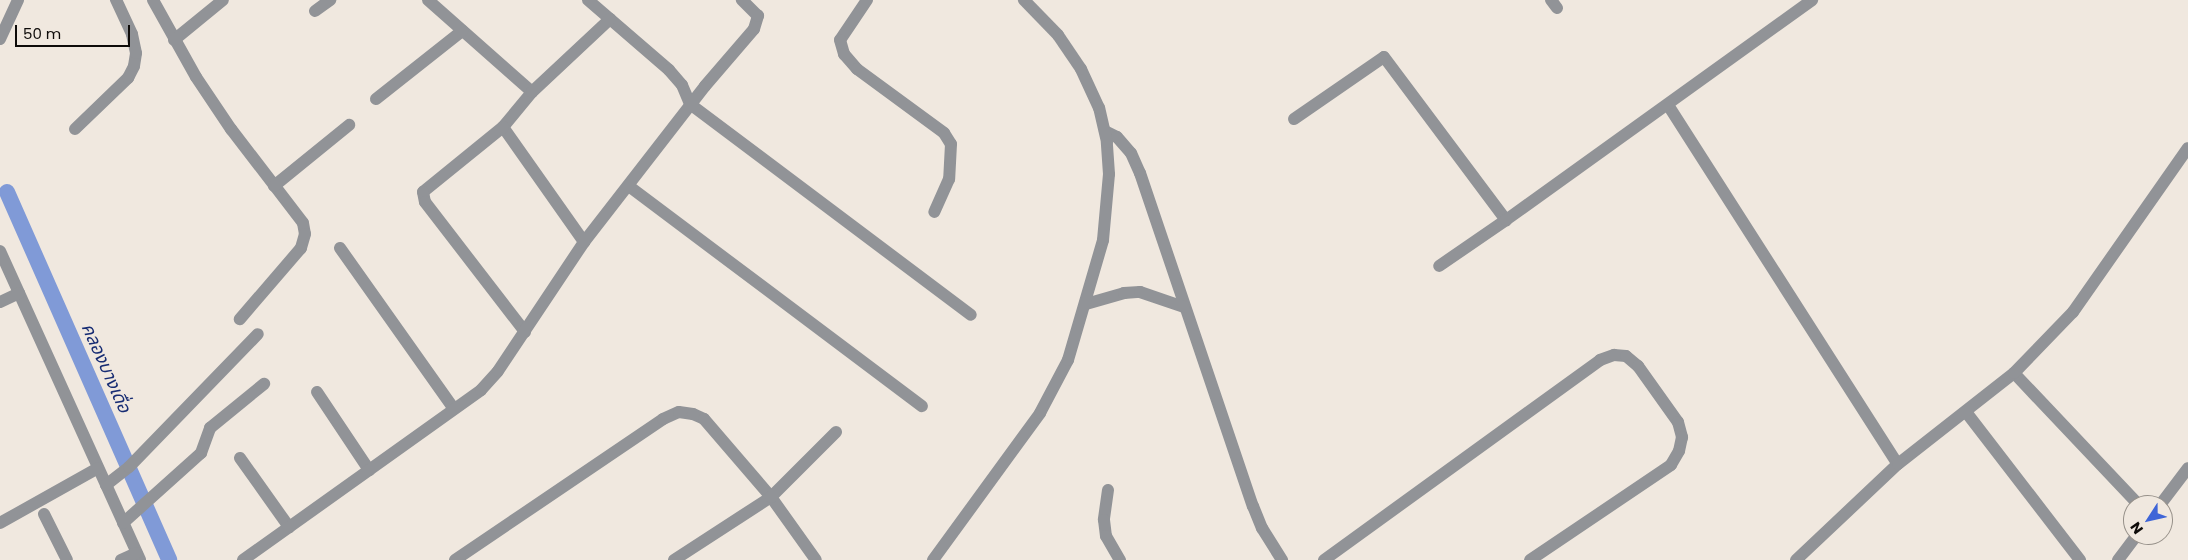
<!DOCTYPE html>
<meta charset="utf-8">
<style>
body{margin:0}
#map{position:relative;width:2188px;height:560px;overflow:hidden;background:#f0e8df;font-family:Poppins,"Noto Sans Thai",sans-serif}
div>[style]{position:absolute}
.canal>*{height:16px;margin:-8px;padding:0 8px;transform-origin:8px;border-radius:8px;background:#809ad7}
.minor>*{height:12px;margin:-6px;padding:0 6px;transform-origin:6px;border-radius:6px;background:#919397}
span{translate:-50% -50%;white-space:nowrap;text-align:center;line-height:1.15;-webkit-text-stroke:4.5px #f0e8df;paint-order:stroke}
.water-label{font-size:18px;color:#172c73;font-style:italic}
.north{position:absolute;left:2123px;top:495px;width:50px;height:50px;box-sizing:border-box;background:#f0e8df;border:1px solid #969089;border-radius:50%;rotate:235deg;font-size:14px;font-weight:700;line-height:20px;text-align:center;color:#0e0b09}
.north::after{content:'';display:block;margin:auto;width:18px;height:22px;background:#3f65d7;clip-path:polygon(50% 0,100% 100%,50% 72%,0 100%)}
.scale{position:absolute;left:15px;top:25px;width:115px;height:22px;box-sizing:border-box;border:2px solid #0e0b09;border-top:0;padding-left:6px;font-size:15px;line-height:18px;white-space:nowrap;color:#0e0b09;-webkit-text-stroke:4px #f0e8df;paint-order:stroke}
</style>
<div id="map">
<div class="canal">
<i style="left:7px;top:192px;width:402px;rotate:66.2deg"></i>
</div>
<div class="minor">
<i style="left:153px;top:0;width:88px;rotate:60.8deg"></i>
<i style="left:196px;top:77px;width:63px;rotate:56.1deg"></i>
<i style="left:231px;top:129px;width:118px;rotate:52.5deg"></i>
<i style="left:303px;top:223px;width:11px;rotate:80deg"></i>
<i style="left:305px;top:234px;width:15px;rotate:106deg"></i>
<i style="left:301px;top:248px;width:94px;rotate:130.7deg"></i>
<i style="left:428px;top:0;width:139px;rotate:41.5deg"></i>
<i style="left:532px;top:92px;width:45px;rotate:129.6deg"></i>
<i style="left:503px;top:127px;width:141px;rotate:54.8deg"></i>
<i style="left:588px;top:0;width:107px;rotate:40.8deg"></i>
<i style="left:669px;top:70px;width:20px;rotate:49deg"></i>
<i style="left:682px;top:85px;width:21px;rotate:67deg"></i>
<i style="left:690px;top:104px;width:351px;rotate:36.9deg"></i>
<i style="left:867px;top:0;width:48px;rotate:124deg"></i>
<i style="left:840px;top:40px;width:15px;rotate:74deg"></i>
<i style="left:844px;top:54px;width:20px;rotate:49deg"></i>
<i style="left:857px;top:69px;width:108px;rotate:36.3deg"></i>
<i style="left:944px;top:133px;width:13px;rotate:58deg"></i>
<i style="left:951px;top:144px;width:35px;rotate:93deg"></i>
<i style="left:949px;top:179px;width:36px;rotate:114deg"></i>
<i style="left:1551px;top:0;width:10px;rotate:53deg"></i>
<i style="left:315px;top:11px;width:19px;rotate:-36deg"></i>
<i style="left:0;top:39px;width:43px;rotate:-65.2deg"></i>
<i style="left:174px;top:40px;width:63px;rotate:-39.2deg"></i>
<i style="left:532px;top:92px;width:107px;rotate:-43.1deg"></i>
<i style="left:376px;top:99px;width:110px;rotate:-38.3deg"></i>
<i style="left:1668px;top:105px;width:426px;rotate:57.4deg"></i>
<i style="left:1294px;top:119px;width:109px;rotate:-34.6deg"></i>
<i style="left:1384px;top:57px;width:204px;rotate:53.2deg"></i>
<i style="left:1506px;top:220px;width:81px;rotate:145.5deg"></i>
<i style="left:503px;top:127px;width:103px;rotate:140.9deg"></i>
<i style="left:423px;top:192px;width:10px;rotate:79deg"></i>
<i style="left:425px;top:202px;width:164px;rotate:52.4deg"></i>
<i style="left:75px;top:129px;width:74px;rotate:-43.9deg"></i>
<i style="left:128px;top:78px;width:13px;rotate:-63deg"></i>
<i style="left:134px;top:66px;width:13px;rotate:-81deg"></i>
<i style="left:136px;top:53px;width:19px;rotate:-102deg"></i>
<i style="left:132px;top:34px;width:38px;rotate:-115deg"></i>
<i style="left:1105px;top:131px;width:13px;rotate:27deg"></i>
<i style="left:1117px;top:137px;width:21px;rotate:49deg"></i>
<i style="left:1131px;top:153px;width:22px;rotate:66deg"></i>
<i style="left:1140px;top:173px;width:352px;rotate:71.3deg"></i>
<i style="left:1253px;top:506px;width:24px;rotate:68deg"></i>
<i style="left:1262px;top:528px;width:38px;rotate:58deg"></i>
<i style="left:274px;top:186px;width:97px;rotate:-39.1deg"></i>
<i style="left:630px;top:187px;width:365px;rotate:36.9deg"></i>
<i style="left:1506px;top:220px;width:377px;rotate:-35.7deg"></i>
<i style="left:340px;top:248px;width:197px;rotate:54.7deg"></i>
<i style="left:0;top:251px;width:339px;rotate:65.6deg"></i>
<i style="left:0;top:302px;width:21px;rotate:-25deg"></i>
<i style="left:1086px;top:304px;width:40px;rotate:-16deg"></i>
<i style="left:1124px;top:293px;width:16px;rotate:-4deg"></i>
<i style="left:1140px;top:292px;width:46px;rotate:18.8deg"></i>
<i style="left:2014px;top:373px;width:182px;rotate:46.6deg"></i>
<i style="left:317px;top:392px;width:94px;rotate:56.3deg"></i>
<i style="left:1966px;top:412px;width:187px;rotate:52.4deg"></i>
<i style="left:240px;top:458px;width:85px;rotate:54.6deg"></i>
<i style="left:106px;top:485px;width:29px;rotate:-38deg"></i>
<i style="left:129px;top:467px;width:185px;rotate:-45.9deg"></i>
<i style="left:1108px;top:490px;width:30px;rotate:98deg"></i>
<i style="left:1104px;top:520px;width:16px;rotate:83deg"></i>
<i style="left:1106px;top:536px;width:28px;rotate:60deg"></i>
<i style="left:2160px;top:505px;width:46px;rotate:-52.9deg"></i>
<i style="left:44px;top:514px;width:51px;rotate:63.4deg"></i>
<i style="left:0;top:523px;width:112px;rotate:-29.3deg"></i>
<i style="left:123px;top:523px;width:105px;rotate:-41.9deg"></i>
<i style="left:201px;top:453px;width:27px;rotate:-70deg"></i>
<i style="left:210px;top:428px;width:70px;rotate:-39.2deg"></i>
<i style="left:121px;top:560px;width:17px;rotate:-24deg"></i>
<i style="left:243px;top:560px;width:292px;rotate:-35.5deg"></i>
<i style="left:481px;top:390px;width:25px;rotate:-48deg"></i>
<i style="left:498px;top:371px;width:155px;rotate:-56.3deg"></i>
<i style="left:584px;top:242px;width:197px;rotate:-52.2deg"></i>
<i style="left:705px;top:86px;width:75px;rotate:-49.3deg"></i>
<i style="left:754px;top:29px;width:14px;rotate:-73deg"></i>
<i style="left:758px;top:16px;width:23px;rotate:-135deg"></i>
<i style="left:455px;top:560px;width:251px;rotate:-34.1deg"></i>
<i style="left:663px;top:419px;width:17px;rotate:-24deg"></i>
<i style="left:679px;top:412px;width:14px;rotate:8deg"></i>
<i style="left:693px;top:414px;width:12px;rotate:24deg"></i>
<i style="left:704px;top:419px;width:103px;rotate:49.3deg"></i>
<i style="left:771px;top:497px;width:77px;rotate:54.5deg"></i>
<i style="left:674px;top:560px;width:116px;rotate:-33deg"></i>
<i style="left:771px;top:497px;width:92px;rotate:-45deg"></i>
<i style="left:933px;top:560px;width:182px;rotate:-53.9deg"></i>
<i style="left:1040px;top:413px;width:60px;rotate:-62.2deg"></i>
<i style="left:1068px;top:360px;width:125px;rotate:-73.7deg"></i>
<i style="left:1103px;top:240px;width:66px;rotate:-84.8deg"></i>
<i style="left:1109px;top:174px;width:32px;rotate:-94deg"></i>
<i style="left:1107px;top:142px;width:35px;rotate:-103deg"></i>
<i style="left:1099px;top:108px;width:43px;rotate:-114.8deg"></i>
<i style="left:1081px;top:69px;width:41px;rotate:-124.1deg"></i>
<i style="left:1058px;top:35px;width:49px;rotate:-134.2deg"></i>
<i style="left:1324px;top:560px;width:341px;rotate:-35.9deg"></i>
<i style="left:1600px;top:360px;width:15px;rotate:-20deg"></i>
<i style="left:1614px;top:355px;width:12px;rotate:5deg"></i>
<i style="left:1626px;top:356px;width:16px;rotate:40deg"></i>
<i style="left:1638px;top:366px;width:69px;rotate:54.5deg"></i>
<i style="left:1678px;top:422px;width:16px;rotate:75deg"></i>
<i style="left:1682px;top:437px;width:14px;rotate:102deg"></i>
<i style="left:1679px;top:451px;width:16px;rotate:120deg"></i>
<i style="left:1671px;top:465px;width:170px;rotate:146deg"></i>
<i style="left:1796px;top:560px;width:140px;rotate:-43.3deg"></i>
<i style="left:1898px;top:464px;width:147px;rotate:-38.1deg"></i>
<i style="left:2014px;top:373px;width:85px;rotate:-46deg"></i>
<i style="left:2073px;top:312px;width:200px;rotate:-55deg"></i>
<i style="left:2118px;top:560px;width:31px;rotate:-53deg"></i>
</div>
<div class="water-label">
<span style="left:106px;top:368px;rotate:66deg">คลองบางเดื่อ</span>
</div>
<div class="north">N</div>
<div class="scale">50 m</div>
</div>
